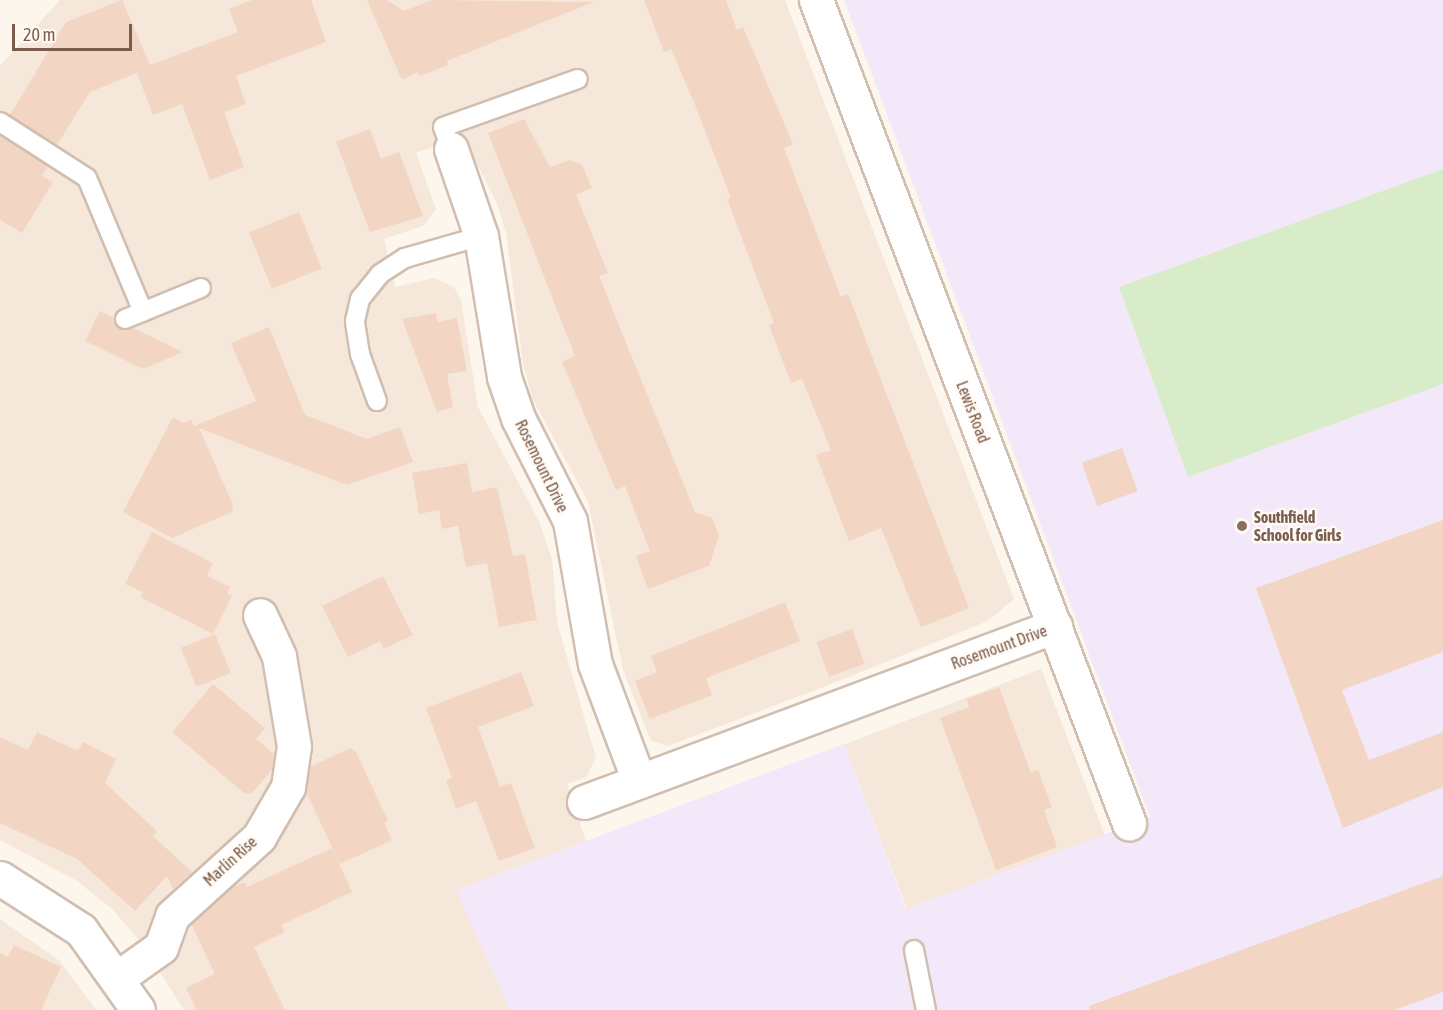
<!DOCTYPE html>
<style>
body{margin:0}
#map{position:relative;width:1443px;height:1010px;overflow:hidden;background:#fdf6ec;font-family:"Asap Condensed",sans-serif}
div>[style]{position:absolute}
.residential>*{inset:0;background:#f5e8da;transform-origin:0 0}
.education>*{inset:0;background:#f3e8fa}
.green>*{inset:0;background:#d8ecc9}
.building>*{inset:0;background:#f3d5c3;transform-origin:0 0}
.roads{filter:drop-shadow(2px 0 #d1beb0) drop-shadow(-2px 0 #d1beb0) drop-shadow(0 2px #d1beb0) drop-shadow(0 -2px #d1beb0)}
.service>*{height:18px;margin:-9px;padding:0 9px;transform-origin:9px;border-radius:9px;background:#fff}
.minor>*{height:33px;margin:-16.5px;padding:0 16.5px;transform-origin:16.5px;border-radius:16.5px;background:#fff}
.dots>*{width:16px;height:16px;translate:-50% -50%;box-sizing:border-box;border:3px solid #fffaf3;border-radius:50%}
span{translate:-50% -50%;white-space:nowrap;text-align:center;line-height:1.15;-webkit-text-stroke:5px #fffaf3;paint-order:stroke}
.street-label{font-size:16px;color:#7a5c4d}
.education-label{font-size:16px;color:#785e54;font-weight:700}
.left{translate:0 -50%;text-align:left}
.scale{position:absolute;left:12px;top:24px;width:120px;height:27px;box-sizing:border-box;border:3px solid #7a5c4d;border-top:0;padding-left:8px;font-size:18px;line-height:21px;white-space:nowrap;color:#7a5c4d;-webkit-text-stroke:4px #fffaf3;paint-order:stroke}
</style>
<div id="map">
<div class="residential">
<i style="clip-path:polygon(60px 0,785px 0,1014px 599px,988px 621px,821px 688px,668px 746px,651px 741px,623px 670px,588px 502px,533px 400px,523px 364px,506px 233px,497px 204px,463px 136px,416px 153px,436px 209px,423px 226px,384px 239px,395px 287px,434px 278px,454px 287px,461px 300px,478px 407px,539px 521px,552px 559px,557px 622px,596px 758px,586px 777px,567px 784px,586px 841px,457px 890px,510px 1010px,184px 1010px,139px 940px,113px 910px,77px 881px,0 840px,0 66px)"></i>
<i style="left:1041px;top:669px;width:178px;height:211px;rotate:69deg"></i>
<i style="clip-path:polygon(0 919px,60px 961px,96px 1010px,0 1010px)"></i>
</div>
<div class="education">
<i style="clip-path:polygon(844px 0,1443px 0,1443px 1010px,510px 1010px,456px 890px,844px 744px,906px 909px,1150px 817px)"></i>
</div>
<div class="green">
<i style="clip-path:polygon(1443px 169px,1443px 384px,1188px 477px,1119px 287px)"></i>
</div>
<div class="building">
<i style="clip-path:polygon(122px 0,150px 65px,238px 32px,229px 9px,252px 0,311px 0,326px 42px,236px 76px,246px 104px,224px 112px,244px 167px,210px 180px,182px 104px,153px 115px,137px 73px,90px 92px,57px 145px,10px 115px,66px 22px)"></i>
<i style="clip-path:polygon(367px 0,387px 0,404px 11px,432px 0,594px 2px,447px 61px,448px 65px,420px 76px,418px 72px,402px 80px)"></i>
<i style="clip-path:polygon(644px 0,726px 0,737px 30px,743px 27px,793px 144px,784px 148px,841px 297px,848px 294px,969px 608px,921px 627px,881px 528px,849px 541px,816px 455px,831px 450px,802px 379px,791px 383px,769px 325px,774px 323px,727px 199px,731px 198px,695px 105px,671px 49px,664px 52px)"></i>
<i style="clip-path:polygon(524px 119px,550px 167px,570px 160px,582px 165px,592px 188px,576px 195px,608px 273px,599px 276px,695px 512px,712px 518px,719px 536px,709px 566px,648px 589px,636px 556px,650px 551px,625px 486px,616px 490px,562px 362px,575px 356px,488px 133px)"></i>
<i style="clip-path:polygon(370px 129px,381px 159px,399px 152px,423px 216px,370px 232px,336px 142px)"></i>
<i style="clip-path:polygon(0 135px,48px 166px,42px 176px,53px 182px,22px 233px,0 220px)"></i>
<i style="left:299px;top:212px;width:61px;height:54px;rotate:68deg"></i>
<i style="clip-path:polygon(100px 311px,114px 318px,119px 328px,133px 328px,183px 352px,143px 369px,85px 341px)"></i>
<i style="clip-path:polygon(436px 313px,438px 322px,457px 318px,467px 371px,447px 374px,453px 407px,437px 412px,402px 319px)"></i>
<i style="clip-path:polygon(269px 327px,305px 415px,367px 439px,400px 427px,413px 462px,347px 485px,199px 428px,233px 505px,232px 512px,172px 538px,123px 512px,173px 417px,184px 423px,191px 419px,194px 426px,256px 401px,231px 343px)"></i>
<i style="left:1122px;top:448px;width:46px;height:43px;rotate:70deg"></i>
<i style="clip-path:polygon(467px 463px,472px 492px,497px 487px,513px 556px,525px 554px,537px 620px,499px 627px,487px 563px,466px 567px,458px 526px,442px 529px,439px 510px,419px 514px,412px 473px)"></i>
<i style="clip-path:polygon(1443px 520px,1443px 652px,1342px 690px,1369px 760px,1443px 732px,1443px 787px,1343px 828px,1256px 588px)"></i>
<i style="clip-path:polygon(152px 532px,213px 563px,207px 576px,230px 587px,227px 593px,232px 596px,213px 634px,140px 597px,143px 592px,125px 584px)"></i>
<i style="clip-path:polygon(383px 576px,413px 635px,384px 649px,380px 641px,348px 657px,322px 606px)"></i>
<i style="clip-path:polygon(785px 602px,800px 641px,706px 678px,712px 695px,650px 719px,635px 681px,657px 672px,651px 656px)"></i>
<i style="left:852px;top:629px;width:37px;height:38px;rotate:70deg"></i>
<i style="left:215px;top:634px;width:42px;height:37px;rotate:68deg"></i>
<i style="clip-path:polygon(521px 672px,534px 706px,478px 727px,500px 787px,511px 783px,535px 848px,499px 861px,476px 801px,456px 809px,446px 780px,452px 778px,426px 708px)"></i>
<i style="clip-path:polygon(213px 684px,265px 728px,256px 739px,274px 754px,272px 770px,252px 793px,244px 793px,172px 732px)"></i>
<i style="clip-path:polygon(999px 687px,1031px 773px,1038px 770px,1052px 807px,1044px 810px,1057px 847px,996px 870px,940px 718px,969px 707px,967px 699px)"></i>
<i style="clip-path:polygon(37px 732px,78px 751px,83px 742px,116px 759px,105px 783px,157px 831px,153px 836px,192px 872px,173px 889px,167px 876px,135px 911px,77px 859px,0 823px,0 737px,28px 750px)"></i>
<i style="clip-path:polygon(350px 748px,356px 752px,388px 821px,384px 823px,392px 840px,340px 864px,306px 792px,310px 767px)"></i>
<i style="clip-path:polygon(332px 848px,352px 892px,281px 925px,285px 932px,254px 947px,285px 1010px,197px 1010px,186px 988px,215px 974px,191px 924px,230px 889px,244px 882px,247px 887px)"></i>
<i style="clip-path:polygon(1443px 876px,1443px 992px,1395px 1010px,1090px 1010px,1089px 1006px)"></i>
<i style="clip-path:polygon(14px 945px,61px 967px,41px 1010px,0 1010px,0 953px,8px 957px)"></i>
</div>
<div class="roads">
<div class="service">
<i style="left:0;top:122px;width:103px;rotate:32.8deg"></i>
<i style="left:87px;top:178px;width:145px;rotate:67.3deg"></i>
<i style="left:451px;top:149px;width:23px;rotate:-110deg"></i>
<i style="left:443px;top:127px;width:143px;rotate:-19.6deg"></i>
<i style="left:125px;top:319px;width:82px;rotate:-22.2deg"></i>
<i style="left:377px;top:401px;width:50px;rotate:-109.9deg"></i>
<i style="left:360px;top:354px;width:33px;rotate:-99deg"></i>
<i style="left:355px;top:321px;width:23px;rotate:-77deg"></i>
<i style="left:360px;top:299px;width:32px;rotate:-51deg"></i>
<i style="left:380px;top:274px;width:30px;rotate:-33deg"></i>
<i style="left:405px;top:258px;width:79px;rotate:-16.1deg"></i>
<i style="left:914px;top:950px;width:61px;rotate:78.7deg"></i>
</div>
<div class="minor">
<i style="left:816px;top:0;width:881px;rotate:69.18deg"></i>
<i style="left:451px;top:149px;width:92px;rotate:71deg"></i>
<i style="left:481px;top:236px;width:143px;rotate:80.7deg"></i>
<i style="left:504px;top:377px;width:43px;rotate:71.1deg"></i>
<i style="left:518px;top:418px;width:115px;rotate:63.2deg"></i>
<i style="left:570px;top:521px;width:145px;rotate:80.1deg"></i>
<i style="left:595px;top:664px;width:125px;rotate:69.4deg"></i>
<i style="left:584px;top:802px;width:503px;rotate:-20.49deg"></i>
<i style="left:0;top:878px;width:96px;rotate:32.7deg"></i>
<i style="left:81px;top:930px;width:98px;rotate:54.5deg"></i>
<i style="left:119px;top:977px;width:52px;rotate:-35.5deg"></i>
<i style="left:161px;top:947px;width:33px;rotate:-70deg"></i>
<i style="left:172px;top:916px;width:118px;rotate:-42.2deg"></i>
<i style="left:259px;top:837px;width:58px;rotate:-59.9deg"></i>
<i style="left:288px;top:787px;width:41px;rotate:-81.7deg"></i>
<i style="left:294px;top:746px;width:91px;rotate:-99.5deg"></i>
<i style="left:279px;top:656px;width:45px;rotate:-114.9deg"></i>
</div>
</div>
<div class="dots">
<i style="left:1242px;top:526px;background:#8d6e63"></i>
</div>
<div class="street-label">
<span style="left:973px;top:412px;rotate:69deg">Lewis Road</span>
<span style="left:542px;top:466px;rotate:64deg">Rosemount Drive</span>
<span style="left:999px;top:647px;rotate:-20deg">Rosemount Drive</span>
<span style="left:230px;top:861px;rotate:-42deg">Marlin Rise</span>
</div>
<div class="education-label">
<span class="left" style="left:1254px;top:526px">Southfield<br>School for Girls</span>
</div>
<div class="scale">20 m</div>
</div>
